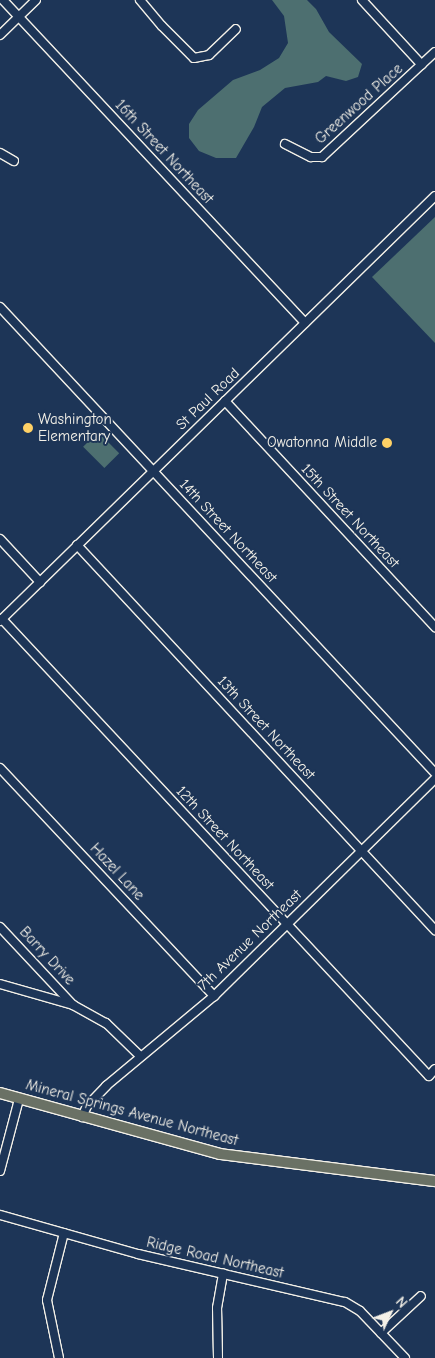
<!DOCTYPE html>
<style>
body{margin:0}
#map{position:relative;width:435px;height:1358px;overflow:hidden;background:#1d3557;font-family:"Comic Neue",sans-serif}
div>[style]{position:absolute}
.green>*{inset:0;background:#4d6f70;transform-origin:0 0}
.roads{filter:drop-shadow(1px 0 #f4f1e8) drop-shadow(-1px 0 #f4f1e8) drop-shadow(0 1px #f4f1e8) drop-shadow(0 -1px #f4f1e8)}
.minor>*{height:8px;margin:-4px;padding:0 4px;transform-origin:4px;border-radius:4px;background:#1d3557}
.major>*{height:10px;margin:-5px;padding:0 5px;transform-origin:5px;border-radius:5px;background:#6a7165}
.dots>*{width:14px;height:14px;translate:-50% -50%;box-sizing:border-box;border:2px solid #1d3557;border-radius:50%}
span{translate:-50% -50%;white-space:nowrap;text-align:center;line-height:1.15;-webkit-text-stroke:4px #1d3557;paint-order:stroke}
.street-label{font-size:15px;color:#f4f1e8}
.poi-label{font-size:15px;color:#f4f1e8}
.left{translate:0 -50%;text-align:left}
.right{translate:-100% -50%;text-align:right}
.north{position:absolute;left:365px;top:1288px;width:50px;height:50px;-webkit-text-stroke:4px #1d3557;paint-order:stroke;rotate:47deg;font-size:14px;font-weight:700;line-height:20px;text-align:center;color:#f4f1e8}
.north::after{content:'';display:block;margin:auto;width:18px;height:22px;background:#f4f1e8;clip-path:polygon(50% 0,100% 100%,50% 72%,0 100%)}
</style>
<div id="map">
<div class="green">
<i style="clip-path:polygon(272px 0,307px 0,316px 9px,329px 32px,362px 64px,358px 77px,346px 81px,326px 76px,318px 82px,285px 88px,262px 107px,254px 127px,236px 158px,216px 158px,199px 151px,189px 138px,189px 124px,198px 110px,233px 80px,260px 70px,279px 58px,288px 43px,284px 16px)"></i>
<i style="clip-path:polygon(435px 217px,435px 343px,372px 277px)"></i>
<i style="left:98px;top:432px;width:30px;height:21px;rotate:45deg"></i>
</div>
<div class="roads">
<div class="minor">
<i style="left:3px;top:0;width:442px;rotate:46.9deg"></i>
<i style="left:140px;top:0;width:34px;rotate:50deg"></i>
<i style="left:162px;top:26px;width:45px;rotate:45deg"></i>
<i style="left:194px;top:58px;width:15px;rotate:-11deg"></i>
<i style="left:209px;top:55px;width:37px;rotate:-44deg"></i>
<i style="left:362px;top:0;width:88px;rotate:47.3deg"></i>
<i style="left:0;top:35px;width:50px;rotate:-44.2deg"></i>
<i style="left:285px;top:144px;width:29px;rotate:27deg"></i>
<i style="left:311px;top:157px;width:11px"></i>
<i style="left:322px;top:157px;width:154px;rotate:-42.9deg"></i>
<i style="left:0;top:153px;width:16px;rotate:30deg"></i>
<i style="left:0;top:307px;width:637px;rotate:46.97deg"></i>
<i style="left:225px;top:401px;width:309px;rotate:47.1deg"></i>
<i style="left:0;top:539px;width:59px;rotate:47.1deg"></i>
<i style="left:77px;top:545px;width:526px;rotate:47.08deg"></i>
<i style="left:2px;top:619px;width:625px;rotate:46.94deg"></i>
<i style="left:429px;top:1076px;width:9px;rotate:-49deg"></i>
<i style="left:0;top:621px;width:608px;rotate:-44.33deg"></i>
<i style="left:0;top:768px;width:313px;rotate:46.8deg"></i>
<i style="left:0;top:927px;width:107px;rotate:46.9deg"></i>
<i style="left:73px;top:1005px;width:38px;rotate:29deg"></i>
<i style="left:106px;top:1023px;width:47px;rotate:44.1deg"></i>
<i style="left:0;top:984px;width:76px;rotate:16deg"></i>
<i style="left:82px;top:1117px;width:12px;rotate:-66deg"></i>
<i style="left:87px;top:1106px;width:28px;rotate:-46deg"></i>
<i style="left:106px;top:1086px;width:141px;rotate:-39.8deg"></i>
<i style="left:214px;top:996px;width:310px;rotate:-44.5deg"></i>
<i style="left:0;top:1171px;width:74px;rotate:-75.2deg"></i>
<i style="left:0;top:1215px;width:143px;rotate:15.8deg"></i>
<i style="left:138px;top:1254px;width:212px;rotate:13.1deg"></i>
<i style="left:345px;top:1302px;width:17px;rotate:31deg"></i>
<i style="left:360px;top:1311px;width:65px;rotate:46.2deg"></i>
<i style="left:381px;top:1333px;width:54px;rotate:-42.8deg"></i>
<i style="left:59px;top:1358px;width:59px;rotate:-101.7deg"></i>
<i style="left:47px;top:1300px;width:69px;rotate:-75.8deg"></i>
<i style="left:218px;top:1358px;width:50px;rotate:-91.1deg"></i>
<i style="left:217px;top:1308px;width:35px;rotate:-80deg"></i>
</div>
<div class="major">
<i style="left:0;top:1093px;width:228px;rotate:15.5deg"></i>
<i style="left:220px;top:1154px;width:217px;rotate:7.2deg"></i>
</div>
</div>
<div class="dots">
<i style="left:28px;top:428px;background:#ffd166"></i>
<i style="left:387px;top:443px;background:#ffd166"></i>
</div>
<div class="street-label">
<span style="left:359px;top:104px;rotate:-42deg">Greenwood Place</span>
<span style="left:164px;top:152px;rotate:47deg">16th Street Northeast</span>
<span style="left:208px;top:399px;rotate:-44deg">St Paul Road</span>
<span style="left:350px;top:516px;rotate:47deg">15th Street Northeast</span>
<span style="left:228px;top:531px;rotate:47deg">14th Street Northeast</span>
<span style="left:266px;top:728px;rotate:47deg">13th Street Northeast</span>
<span style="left:225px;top:838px;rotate:47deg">12th Street Northeast</span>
<span style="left:117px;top:872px;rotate:47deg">Hazel Lane</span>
<span style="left:250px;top:940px;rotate:-44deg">7th Avenue Northeast</span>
<span style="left:47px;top:956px;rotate:47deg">Barry Drive</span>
<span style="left:132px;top:1113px;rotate:15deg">Mineral Springs Avenue Northeast</span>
<span style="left:215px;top:1258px;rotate:13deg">Ridge Road Northeast</span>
</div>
<div class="poi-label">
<span class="left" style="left:38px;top:428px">Washington<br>Elementary</span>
<span class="right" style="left:377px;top:443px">Owatonna Middle</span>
</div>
<div class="north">N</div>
</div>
